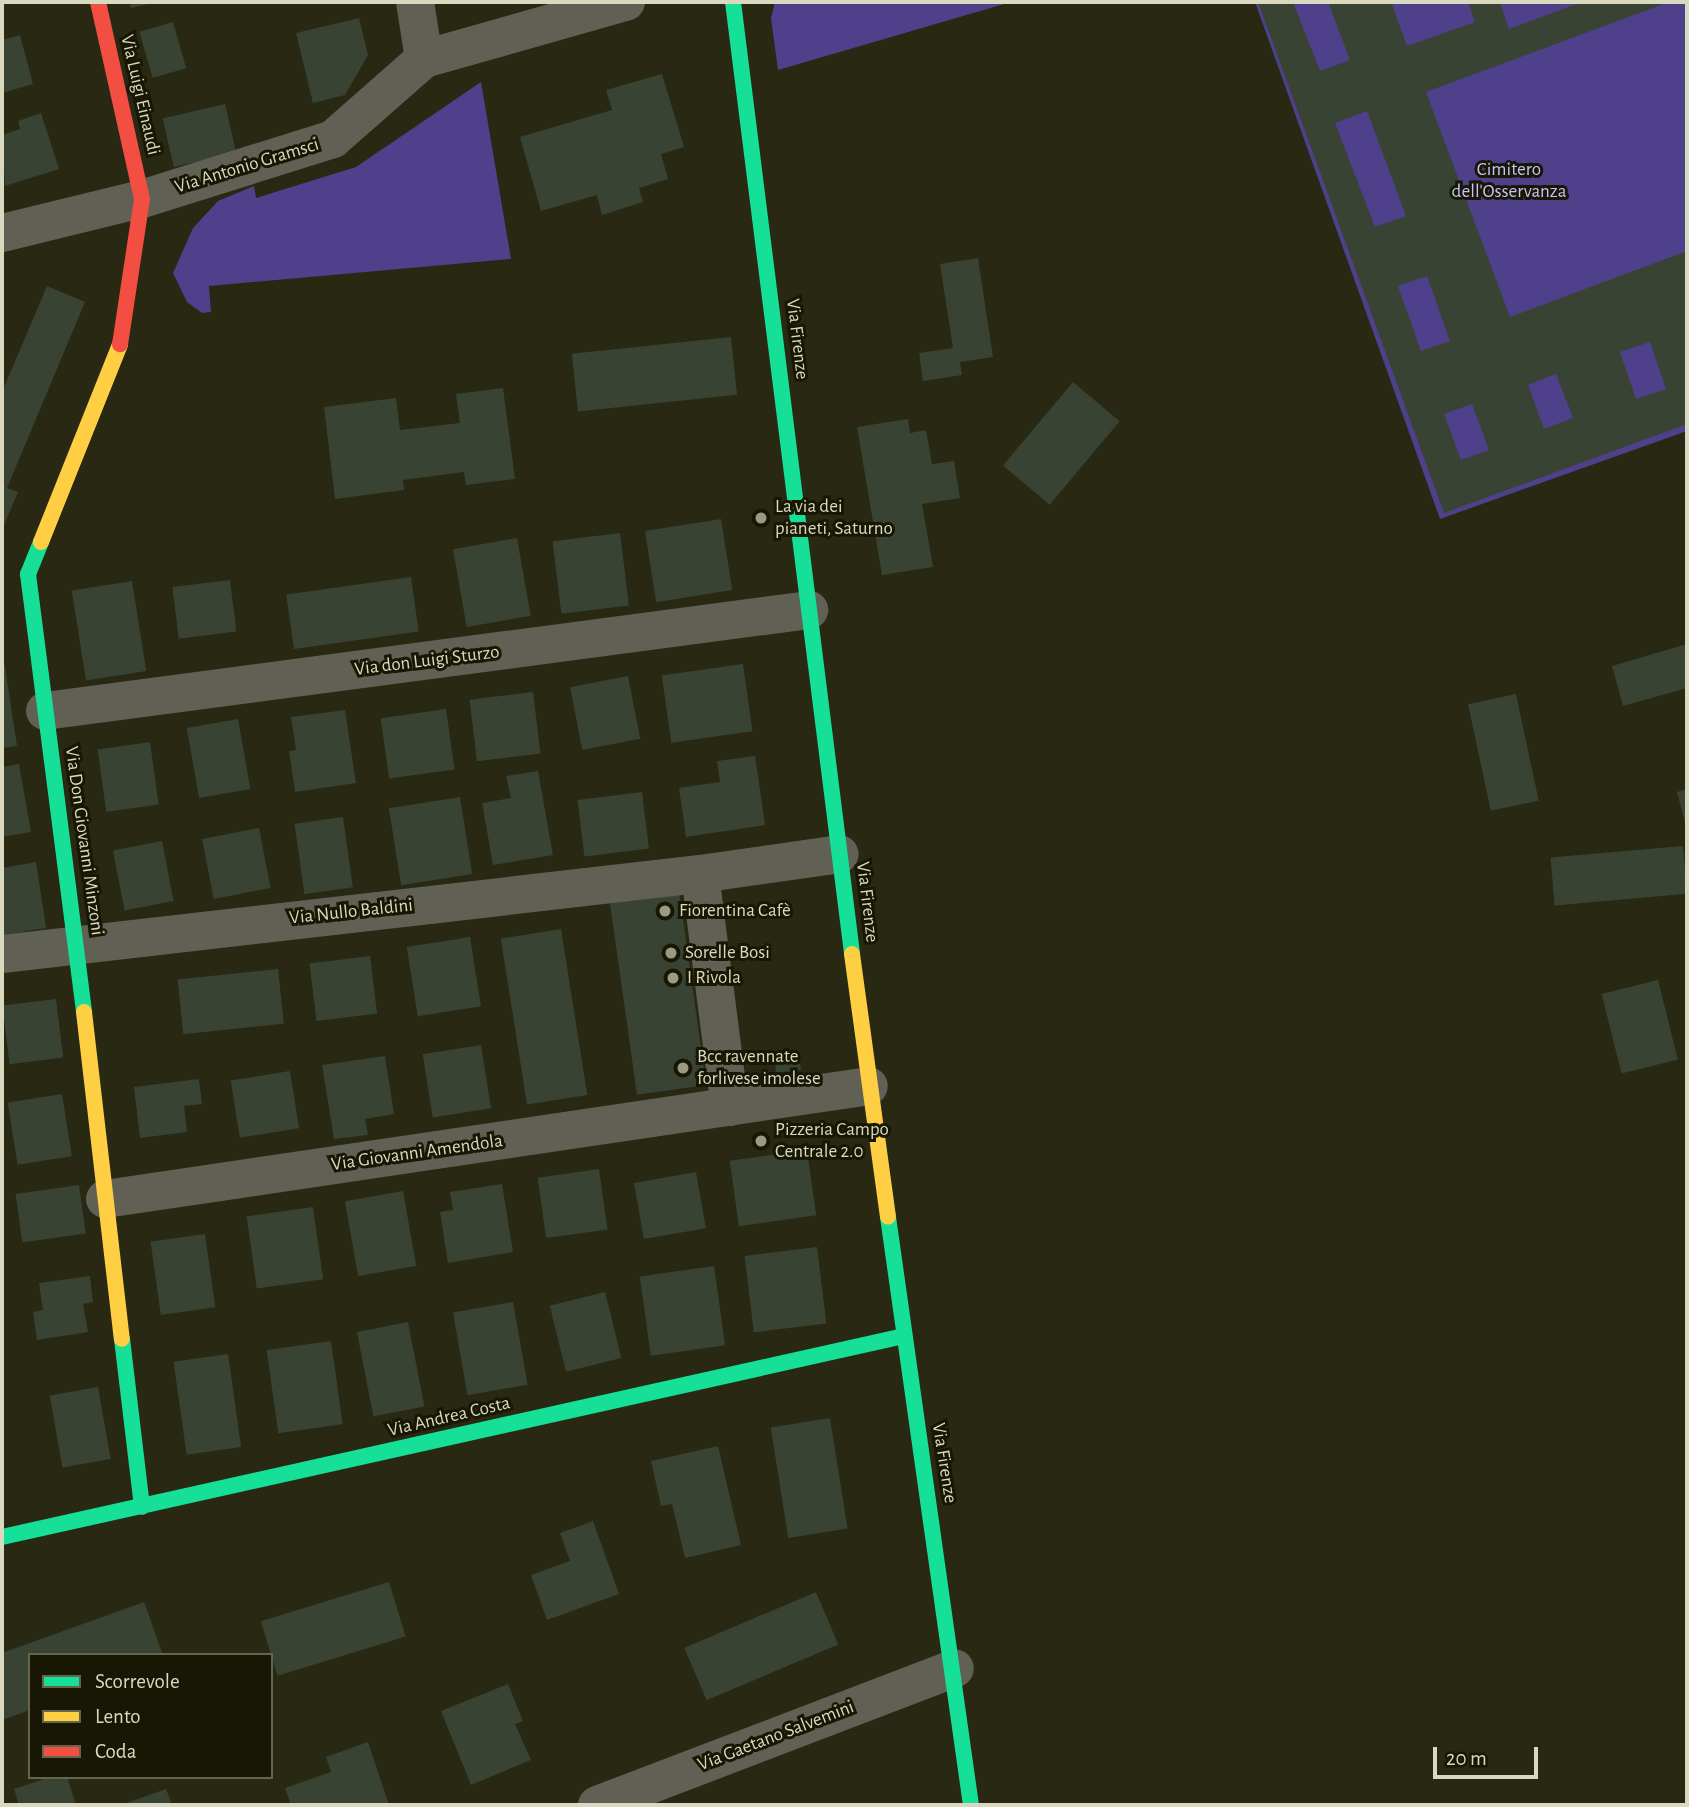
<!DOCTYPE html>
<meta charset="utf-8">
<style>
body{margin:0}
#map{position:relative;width:1689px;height:1807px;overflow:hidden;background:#282813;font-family:"Alegreya Sans",sans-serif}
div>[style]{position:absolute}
.green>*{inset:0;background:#4e408a}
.building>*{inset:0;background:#394334;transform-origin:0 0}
.street>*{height:38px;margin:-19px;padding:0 19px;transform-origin:19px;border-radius:19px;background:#606055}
.fast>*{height:16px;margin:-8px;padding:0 8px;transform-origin:8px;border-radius:8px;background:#16e098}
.slow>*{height:16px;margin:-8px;padding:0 8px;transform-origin:8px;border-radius:8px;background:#ffcf43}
.jam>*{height:16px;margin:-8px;padding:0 8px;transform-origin:8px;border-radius:8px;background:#f24e42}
.dots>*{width:19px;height:19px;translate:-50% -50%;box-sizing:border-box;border:4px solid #181704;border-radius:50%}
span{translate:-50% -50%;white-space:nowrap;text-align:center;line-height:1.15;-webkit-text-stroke:6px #181704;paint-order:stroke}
.street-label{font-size:19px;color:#d9d9c0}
.park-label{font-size:19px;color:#c5c2f8}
.poi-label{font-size:19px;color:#d9d9c0}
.left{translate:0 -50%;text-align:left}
.frame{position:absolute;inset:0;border:4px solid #d9d9c0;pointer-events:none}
.legend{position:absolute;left:28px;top:1653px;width:245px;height:126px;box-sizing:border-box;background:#181704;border:2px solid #65654f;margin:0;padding:9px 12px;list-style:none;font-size:21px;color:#d9d9c0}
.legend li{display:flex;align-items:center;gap:14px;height:35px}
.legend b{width:35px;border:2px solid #65654f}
.scale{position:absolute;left:1433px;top:1747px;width:105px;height:32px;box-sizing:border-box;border:4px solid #d9d9c0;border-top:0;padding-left:9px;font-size:21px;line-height:24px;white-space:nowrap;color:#d9d9c0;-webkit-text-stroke:5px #181704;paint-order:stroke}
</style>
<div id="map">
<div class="green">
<i style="clip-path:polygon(775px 2px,1011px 2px,778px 70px,771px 18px)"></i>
<i style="clip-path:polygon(1255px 2px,1687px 2px,1687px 431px,1440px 519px)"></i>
<i style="clip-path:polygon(481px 82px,511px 259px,209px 286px,211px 312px,202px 313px,187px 302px,173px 273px,193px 228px,218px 201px,254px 186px,256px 198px,356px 167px)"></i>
</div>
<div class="building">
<i style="clip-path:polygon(129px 2px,152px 2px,152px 3px,131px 8px)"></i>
<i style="clip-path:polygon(evenodd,1258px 2px,1293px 2px,1320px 71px,1350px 60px,1328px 2px,1391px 2px,1407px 46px,1475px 22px,1468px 2px,1500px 2px,1509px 29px,1582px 2px,1669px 2px,1426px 92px,1510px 317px,1687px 251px,1687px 424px,1444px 513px,1258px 2px,1367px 111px,1406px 216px,1375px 227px,1335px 123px,1367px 111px,1258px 2px,1427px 276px,1450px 341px,1421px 351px,1398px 286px,1427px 276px,1258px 2px,1650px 342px,1666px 389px,1636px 399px,1620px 352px,1650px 342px,1258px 2px,1556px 374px,1573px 418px,1544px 429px,1528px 385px,1556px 374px,1258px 2px,1472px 404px,1489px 450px,1461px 460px,1444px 414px,1472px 404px)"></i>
<i style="clip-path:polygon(359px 18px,368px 55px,345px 95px,313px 103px,296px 33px)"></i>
<i style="left:173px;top:22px;width:48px;height:35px;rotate:74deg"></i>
<i style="clip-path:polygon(20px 35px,33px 84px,2px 93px,2px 40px)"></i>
<i style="clip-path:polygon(662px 74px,684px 147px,661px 154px,668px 179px,639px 188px,643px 202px,602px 215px,597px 195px,541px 211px,520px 137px,612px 110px,606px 90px)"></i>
<i style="left:225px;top:104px;width:50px;height:64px;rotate:77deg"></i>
<i style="clip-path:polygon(41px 113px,59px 169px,5px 186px,2px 135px,20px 129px,18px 121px)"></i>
<i style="clip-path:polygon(978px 258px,993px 357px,960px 362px,962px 375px,923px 381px,919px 353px,953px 348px,940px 264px)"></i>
<i style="clip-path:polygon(47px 286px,85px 302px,7px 488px,18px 492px,2px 530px,2px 392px)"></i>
<i style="left:731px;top:337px;width:58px;height:160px;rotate:84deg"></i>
<i style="left:1073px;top:382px;width:61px;height:109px;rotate:40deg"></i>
<i style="clip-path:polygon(503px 388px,515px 479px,466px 485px,464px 472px,403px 480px,404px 490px,335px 499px,324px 407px,396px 398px,400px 430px,460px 423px,456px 394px)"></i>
<i style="clip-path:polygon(908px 419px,910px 433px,926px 430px,932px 464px,954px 461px,960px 498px,922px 504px,933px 567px,882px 575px,857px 427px)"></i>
<i style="left:721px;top:519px;width:72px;height:77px;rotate:81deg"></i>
<i style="left:620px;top:533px;width:73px;height:68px;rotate:83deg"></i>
<i style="left:517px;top:538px;width:79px;height:65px;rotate:80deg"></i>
<i style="left:411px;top:577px;width:55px;height:126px;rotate:82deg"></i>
<i style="left:230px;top:580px;width:52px;height:58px;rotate:83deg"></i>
<i style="left:132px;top:581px;width:91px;height:61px;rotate:81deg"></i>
<i style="clip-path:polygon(1687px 644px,1687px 688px,1623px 706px,1612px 666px)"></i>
<i style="clip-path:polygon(2px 647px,17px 746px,2px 748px)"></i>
<i style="left:743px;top:664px;width:68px;height:82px;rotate:82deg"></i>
<i style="left:628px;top:676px;width:64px;height:59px;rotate:79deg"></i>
<i style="left:533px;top:692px;width:62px;height:64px;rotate:83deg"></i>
<i style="left:1516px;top:694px;width:109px;height:49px;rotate:78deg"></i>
<i style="left:446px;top:709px;width:61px;height:66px;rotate:82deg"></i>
<i style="clip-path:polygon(345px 710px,356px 783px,295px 792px,289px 751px,296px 750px,291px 717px)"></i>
<i style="left:238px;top:719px;width:71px;height:52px;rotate:80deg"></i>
<i style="left:150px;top:742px;width:63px;height:53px;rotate:82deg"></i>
<i style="clip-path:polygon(755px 756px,765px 825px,686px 837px,679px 788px,720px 782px,717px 761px)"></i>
<i style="clip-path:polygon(19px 764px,31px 832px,2px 837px,2px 767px)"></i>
<i style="clip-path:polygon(538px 771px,553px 855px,493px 865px,482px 803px,511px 798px,506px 776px)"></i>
<i style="clip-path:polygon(1687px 789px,1687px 826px,1686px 826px,1677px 792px)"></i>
<i style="left:642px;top:792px;width:57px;height:65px;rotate:83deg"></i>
<i style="left:460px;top:797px;width:78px;height:72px;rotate:81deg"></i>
<i style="left:343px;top:817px;width:71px;height:49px;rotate:82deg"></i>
<i style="left:259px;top:828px;width:61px;height:58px;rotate:79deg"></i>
<i style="left:162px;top:841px;width:61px;height:50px;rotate:79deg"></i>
<i style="left:1683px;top:846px;width:48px;height:133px;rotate:85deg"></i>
<i style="clip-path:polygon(36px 862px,46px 928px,2px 935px,2px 868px)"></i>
<i style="left:679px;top:891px;width:196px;height:70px;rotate:82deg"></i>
<i style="left:561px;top:929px;width:168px;height:61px;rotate:81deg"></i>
<i style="left:470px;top:937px;width:70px;height:64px;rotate:81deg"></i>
<i style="left:370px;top:956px;width:58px;height:61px;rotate:83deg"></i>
<i style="left:278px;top:969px;width:55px;height:101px;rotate:84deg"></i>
<i style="left:1658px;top:980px;width:82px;height:58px;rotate:76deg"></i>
<i style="left:56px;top:999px;width:59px;height:54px;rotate:83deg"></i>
<i style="left:481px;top:1045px;width:64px;height:59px;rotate:81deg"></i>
<i style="left:799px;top:1052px;width:18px;height:25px;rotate:84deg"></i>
<i style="clip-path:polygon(385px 1056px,394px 1114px,365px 1119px,368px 1135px,334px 1139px,322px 1065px)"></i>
<i style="left:290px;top:1071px;width:58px;height:60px;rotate:81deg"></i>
<i style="clip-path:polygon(199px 1079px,202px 1104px,184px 1106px,187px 1132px,140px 1138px,134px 1087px)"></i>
<i style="left:62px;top:1094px;width:63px;height:55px;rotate:81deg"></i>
<i style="left:807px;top:1150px;width:66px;height:78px;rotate:82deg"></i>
<i style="left:599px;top:1169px;width:61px;height:62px;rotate:82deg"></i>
<i style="left:696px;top:1172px;width:57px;height:63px;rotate:80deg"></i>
<i style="clip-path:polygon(502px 1184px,513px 1252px,448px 1263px,440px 1212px,453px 1210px,450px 1192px)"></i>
<i style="left:79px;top:1185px;width:49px;height:64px;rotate:82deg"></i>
<i style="left:403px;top:1191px;width:76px;height:59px;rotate:80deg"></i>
<i style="left:313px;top:1207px;width:73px;height:67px;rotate:82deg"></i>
<i style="left:205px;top:1234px;width:74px;height:55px;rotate:82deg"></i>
<i style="left:817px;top:1247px;width:77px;height:73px;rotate:83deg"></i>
<i style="left:714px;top:1266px;width:80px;height:75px;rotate:82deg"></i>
<i style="clip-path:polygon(90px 1276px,93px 1302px,83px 1304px,88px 1332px,37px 1340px,33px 1312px,43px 1310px,39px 1283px)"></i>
<i style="left:605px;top:1292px;width:68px;height:57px;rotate:76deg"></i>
<i style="left:513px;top:1302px;width:84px;height:61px;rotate:80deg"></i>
<i style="left:408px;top:1322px;width:86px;height:52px;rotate:79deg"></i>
<i style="left:331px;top:1341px;width:84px;height:65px;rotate:82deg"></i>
<i style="left:228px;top:1354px;width:94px;height:55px;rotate:82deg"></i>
<i style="left:98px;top:1387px;width:73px;height:49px;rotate:80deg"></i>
<i style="left:830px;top:1418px;width:112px;height:60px;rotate:81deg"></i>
<i style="clip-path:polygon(718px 1446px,741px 1545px,685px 1558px,672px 1504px,661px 1506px,651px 1461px)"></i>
<i style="clip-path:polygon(593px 1521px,619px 1594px,547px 1620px,531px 1575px,570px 1561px,560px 1533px)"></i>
<i style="left:389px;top:1582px;width:57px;height:134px;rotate:73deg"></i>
<i style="left:816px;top:1592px;width:57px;height:143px;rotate:67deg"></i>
<i style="clip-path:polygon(144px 1602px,163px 1655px,30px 1655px,30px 1710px,2px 1720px,2px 1653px)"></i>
<i style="clip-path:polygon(508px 1684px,523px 1721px,515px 1724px,531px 1760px,471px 1785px,441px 1711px)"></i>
<i style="clip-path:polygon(368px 1742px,389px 1805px,291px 1805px,285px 1788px,331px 1772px,326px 1757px)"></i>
<i style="clip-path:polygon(50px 1777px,67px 1777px,76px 1805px,19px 1805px,14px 1789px)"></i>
<i style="clip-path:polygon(166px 1789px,172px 1805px,121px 1805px)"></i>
</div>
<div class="street">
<i style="left:415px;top:2px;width:58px;rotate:81deg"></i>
<i style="left:2px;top:233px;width:144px;rotate:-13.7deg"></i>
<i style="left:142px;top:199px;width:200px;rotate:-17.4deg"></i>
<i style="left:333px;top:139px;width:121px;rotate:-41.3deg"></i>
<i style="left:424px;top:59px;width:210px;rotate:-15.8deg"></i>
<i style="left:45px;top:711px;width:771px;rotate:-7.53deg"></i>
<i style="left:700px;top:874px;width:235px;rotate:82.7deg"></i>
<i style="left:2px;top:954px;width:703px;rotate:-6.54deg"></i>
<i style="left:700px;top:874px;width:141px;rotate:-8.1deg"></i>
<i style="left:105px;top:1199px;width:772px;rotate:-8.41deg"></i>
<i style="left:597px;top:1805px;width:383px;rotate:-20.9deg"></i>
</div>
<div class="fast">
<i style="left:733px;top:2px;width:959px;rotate:82.87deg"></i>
<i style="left:41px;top:542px;width:35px;rotate:112deg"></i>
<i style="left:28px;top:574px;width:442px;rotate:82.7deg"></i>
<i style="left:888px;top:1217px;width:594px;rotate:81.97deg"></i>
<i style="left:122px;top:1339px;width:169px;rotate:83.2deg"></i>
<i style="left:2px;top:1537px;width:924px;rotate:-12.56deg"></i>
</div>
<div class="slow">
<i style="left:41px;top:542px;width:213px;rotate:-68.2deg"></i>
<i style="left:852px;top:954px;width:265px;rotate:82.2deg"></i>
<i style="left:84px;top:1012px;width:329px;rotate:83.4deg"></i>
</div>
<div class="jam">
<i style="left:98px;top:2px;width:202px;rotate:77.4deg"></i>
<i style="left:142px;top:199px;width:147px;rotate:98.6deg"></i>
</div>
<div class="dots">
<i style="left:761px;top:518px;background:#9b9b83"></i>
<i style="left:665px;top:911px;background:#9b9b83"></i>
<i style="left:671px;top:953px;background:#9b9b83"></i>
<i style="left:673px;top:978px;background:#9b9b83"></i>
<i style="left:683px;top:1068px;background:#9b9b83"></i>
<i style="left:761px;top:1141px;background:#9b9b83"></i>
</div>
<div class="street-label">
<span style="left:140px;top:95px;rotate:77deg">Via Luigi Einaudi</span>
<span style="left:247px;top:166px;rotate:-17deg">Via Antonio Gramsci</span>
<span style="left:797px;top:339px;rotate:83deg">Via Firenze</span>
<span style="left:427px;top:661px;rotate:-7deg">Via don Luigi Sturzo</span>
<span style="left:84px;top:841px;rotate:82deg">Via Don Giovanni Minzoni</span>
<span style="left:867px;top:902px;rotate:83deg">Via Firenze</span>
<span style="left:351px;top:912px;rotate:-6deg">Via Nullo Baldini</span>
<span style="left:417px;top:1153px;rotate:-8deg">Via Giovanni Amendola</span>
<span style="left:449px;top:1417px;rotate:-13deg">Via Andrea Costa</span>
<span style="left:944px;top:1463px;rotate:81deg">Via Firenze</span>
<span style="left:776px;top:1736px;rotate:-21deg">Via Gaetano Salvemini</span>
</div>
<div class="park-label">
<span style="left:1509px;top:181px">Cimitero<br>dell'Osservanza</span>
</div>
<div class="poi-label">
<span class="left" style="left:775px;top:518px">La via dei<br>pianeti, Saturno</span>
<span class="left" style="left:679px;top:911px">Fiorentina Cafè</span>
<span class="left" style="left:685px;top:953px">Sorelle Bosi</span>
<span class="left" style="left:687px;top:978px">I Rivola</span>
<span class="left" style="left:697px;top:1068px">Bcc ravennate<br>forlivese imolese</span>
<span class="left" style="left:775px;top:1141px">Pizzeria Campo<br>Centrale 2.0</span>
</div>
<div class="frame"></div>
<ul class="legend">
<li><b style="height:9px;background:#16e098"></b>Scorrevole</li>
<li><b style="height:9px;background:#ffcf43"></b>Lento</li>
<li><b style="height:9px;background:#f24e42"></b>Coda</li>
</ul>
<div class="scale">20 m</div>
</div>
